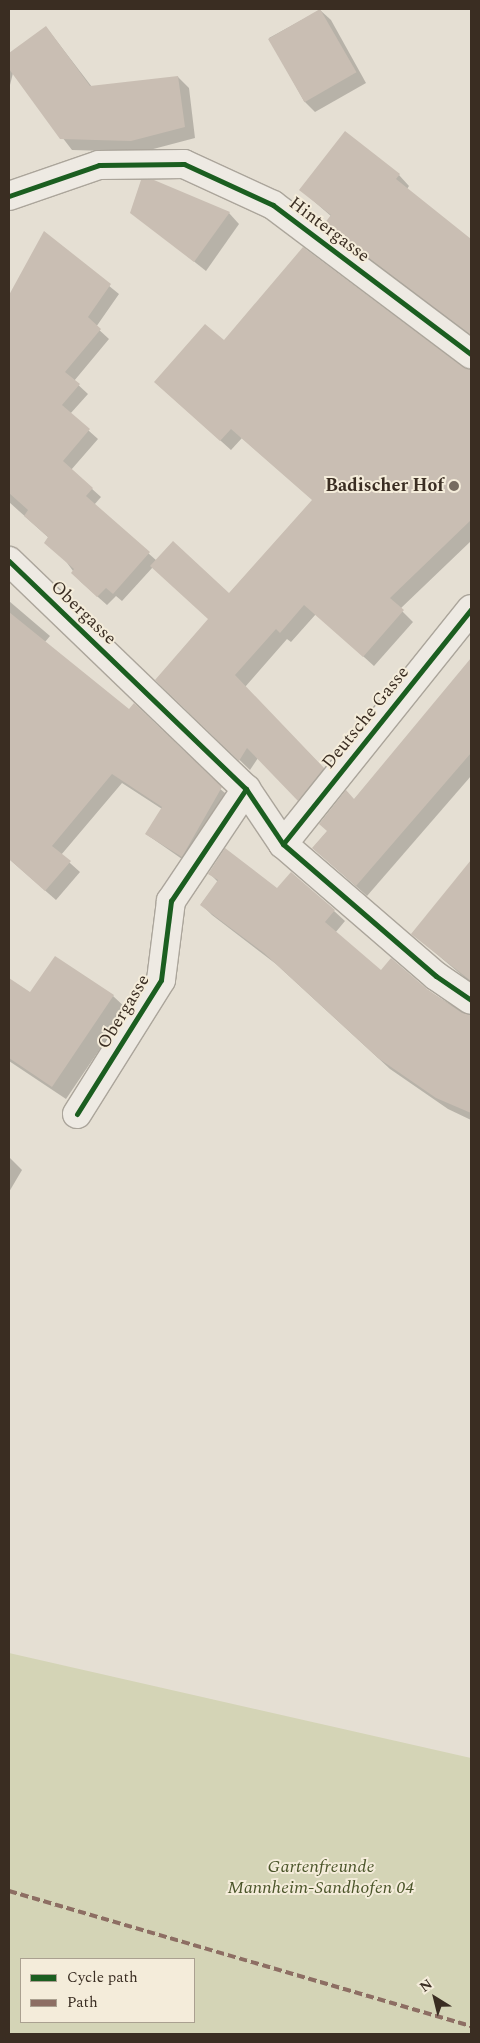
<!DOCTYPE html>
<style>
body{margin:0}
#map{position:relative;width:480px;height:2043px;overflow:hidden;background:#e5dfd3;font-family:Spectral,serif}
div>[style]{position:absolute}
.green>*{inset:0;background:#d4d4b6}
.shadow>*{inset:0;background:#0003}
.building>*{inset:0;background:#c9beb3;transform-origin:0 0}
.roads{filter:drop-shadow(1px 0 #aba59b) drop-shadow(-1px 0 #aba59b) drop-shadow(0 1px #aba59b) drop-shadow(0 -1px #aba59b)}
.street>*{height:28px;margin:-14px;padding:0 14px;transform-origin:14px;border-radius:14px;background:#eeeae3}
.quiet>*{height:4px;margin-top:-2px;transform-origin:0;background:repeating-linear-gradient(90deg,#8d6e63 0 8px,transparent 0 12px)}
.cycleway>*{height:5px;margin:-2.5px;padding:0 2.5px;transform-origin:2.5px;border-radius:2.5px;background:#1b5e20}
.dots>*{width:14px;height:14px;translate:-50% -50%;box-sizing:border-box;border:2px solid #f4ecda;border-radius:50%}
span{translate:-50% -50%;white-space:nowrap;text-align:center;line-height:1.15;-webkit-text-stroke:4px #f4ecda;paint-order:stroke}
.street-label{font-size:18px;color:#3a2d22}
.poi-label{font-size:18px;color:#3a2d22;font-weight:700}
.right{translate:-100% -50%;text-align:right}
.park-label{font-size:18px;color:#4b552a;font-style:italic}
.frame{position:absolute;inset:0;border:10px solid #3a2d22;pointer-events:none}
.legend{position:absolute;left:20px;top:1958px;width:175px;height:65px;box-sizing:border-box;background:#f4ecda;border:1px solid #aaa090;margin:0;padding:6px 9px;list-style:none;font-size:15px;color:#3a2d22}
.legend li{display:flex;align-items:center;gap:10px;height:25px}
.legend b{width:25px;border:1px solid #aaa090}
.north{position:absolute;left:410px;top:1973px;width:50px;height:50px;-webkit-text-stroke:4px #f4ecda;paint-order:stroke;rotate:324deg;font-size:14px;font-weight:700;line-height:20px;text-align:center;color:#3a2d22}
.north::after{content:'';display:block;margin:auto;width:18px;height:22px;background:#3a2d22;clip-path:polygon(50% 0,100% 100%,50% 72%,0 100%)}
</style>
<div id="map">
<div class="green">
<i style="clip-path:polygon(evenodd,9px 1653px,471px 1758px,471px 2034px,9px 2034px,9px 1653px,21px 1959px,194px 1959px,194px 2022px,21px 2022px,21px 1959px)"></i>
</div>
<div class="shadow">
<i style="clip-path:polygon(320px 10px,331px 20px,366px 83px,315px 112px,304px 101px,269px 38px)"></i>
<i style="clip-path:polygon(46px 27px,92px 87px,178px 77px,189px 88px,195px 138px,142px 152px,72px 150px,13px 73px,9px 89px,9px 54px)"></i>
<i style="clip-path:polygon(399px 175px,409px 186px,407px 189px,471px 240px,471px 336px,336px 234px,326px 224px,332px 217px,301px 190px)"></i>
<i style="clip-path:polygon(132px 212px,229px 213px,239px 224px,206px 271px)"></i>
<i style="clip-path:polygon(44px 233px,119px 294px,96px 327px,109px 339px,74px 381px,88px 394px,70px 414px,98px 439px,71px 470px,101px 497px,94px 505px,157px 561px,229px 594px,313px 500px,242px 438px,231px 450px,155px 382px,224px 341px,471px 370px,471px 541px,400px 609px,413px 622px,374px 666px,316px 614px,291px 642px,287px 639px,245px 687px,334px 779px,309px 810px,258px 758px,250px 770px,167px 690px,209px 619px,153px 567px,122px 601px,116px 596px,107px 605px,81px 582px,49px 538px,9px 502px,9px 489px,34px 461px,9px 439px,9px 298px)"></i>
<i style="clip-path:polygon(9px 601px,50px 636px,45px 642px,231px 798px,192px 866px,146px 834px,162px 809px,122px 783px,61px 855px,80px 872px,56px 900px,9px 859px)"></i>
<i style="clip-path:polygon(471px 662px,471px 776px,367px 896px,313px 848px)"></i>
<i style="clip-path:polygon(210px 874px,277px 890px,334px 911px,345px 921px,335px 933px,381px 972px,426px 990px,471px 1016px,471px 1120px,448px 1109px,390px 1069px,276px 964px,212px 915px,201px 904px,218px 882px)"></i>
<i style="clip-path:polygon(456px 880px,471px 892px,471px 983px,413px 934px)"></i>
<i style="clip-path:polygon(9px 980px,30px 994px,113px 996px,127px 1009px,66px 1099px,9px 1061px)"></i>
<i style="clip-path:polygon(9px 1157px,22px 1170px,9px 1192px)"></i>
</div>
<div class="building">
<i style="left:320px;top:9px;width:73px;height:60px;rotate:60deg"></i>
<i style="clip-path:polygon(46px 26px,90px 86px,178px 76px,185px 127px,131px 141px,60px 139px,9px 69px,9px 53px)"></i>
<i style="clip-path:polygon(345px 131px,400px 174px,396px 179px,471px 239px,471px 335px,324px 224px,331px 215px,299px 190px)"></i>
<i style="clip-path:polygon(141px 180px,154px 180px,230px 212px,194px 262px,130px 213px)"></i>
<i style="clip-path:polygon(44px 231px,111px 284px,88px 317px,101px 329px,65px 372px,80px 384px,62px 405px,90px 429px,63px 461px,93px 488px,86px 496px,150px 552px,113px 594px,106px 588px,97px 597px,71px 573px,74px 569px,44px 543px,48px 537px,24px 516px,28px 510px,9px 493px,9px 295px)"></i>
<i style="clip-path:polygon(303px 247px,462px 366px,471px 369px,471px 520px,390px 598px,404px 610px,363px 657px,304px 605px,280px 633px,276px 629px,235px 675px,324px 768px,298px 801px,247px 748px,239px 761px,155px 680px,208px 619px,150px 566px,173px 541px,229px 593px,312px 500px,231px 429px,220px 441px,154px 382px,205px 324px,224px 340px)"></i>
<i style="clip-path:polygon(9px 612px,129px 709px,134px 703px,222px 787px,182px 857px,145px 834px,162px 807px,112px 774px,52px 846px,71px 861px,45px 891px,9px 859px)"></i>
<i style="clip-path:polygon(471px 658px,471px 753px,356px 886px,312px 848px,327px 831px,319px 824px,346px 790px,354px 799px)"></i>
<i style="clip-path:polygon(225px 848px,277px 888px,291px 872px,335px 910px,325px 922px,381px 970px,391px 958px,427px 989px,462px 1013px,471px 1015px,471px 1113px,436px 1098px,378px 1058px,264px 953px,200px 905px,218px 880px,208px 874px)"></i>
<i style="clip-path:polygon(471px 860px,471px 981px,411px 934px)"></i>
<i style="clip-path:polygon(55px 956px,114px 995px,52px 1087px,9px 1058px,9px 978px,30px 992px)"></i>
</div>
<div class="roads">
<div class="street">
<i style="left:9px;top:196px;width:95px;rotate:-19deg"></i>
<i style="left:99px;top:165px;width:85px;rotate:-0.7deg"></i>
<i style="left:184px;top:164px;width:98px;rotate:24.7deg"></i>
<i style="left:273px;top:205px;width:248px;rotate:37deg"></i>
<i style="left:9px;top:561px;width:329px;rotate:43.9deg"></i>
<i style="left:246px;top:789px;width:66px;rotate:56.1deg"></i>
<i style="left:283px;top:844px;width:202px;rotate:40.8deg"></i>
<i style="left:436px;top:976px;width:42px;rotate:34.4deg"></i>
<i style="left:283px;top:844px;width:301px;rotate:-51.3deg"></i>
<i style="left:77px;top:1114px;width:158px;rotate:-57.9deg"></i>
<i style="left:161px;top:980px;width:80px;rotate:-82.8deg"></i>
<i style="left:171px;top:901px;width:135px;rotate:-56.2deg"></i>
</div>
</div>
<div class="quiet">
<i style="left:9px;top:1891px;width:481px;rotate:16.3deg"></i>
</div>
<div class="cycleway">
<i style="left:9px;top:196px;width:95px;rotate:-19deg"></i>
<i style="left:99px;top:165px;width:85px;rotate:-0.7deg"></i>
<i style="left:184px;top:164px;width:98px;rotate:24.7deg"></i>
<i style="left:273px;top:205px;width:248px;rotate:37deg"></i>
<i style="left:9px;top:561px;width:329px;rotate:43.9deg"></i>
<i style="left:246px;top:789px;width:66px;rotate:56.1deg"></i>
<i style="left:283px;top:844px;width:202px;rotate:40.8deg"></i>
<i style="left:436px;top:976px;width:42px;rotate:34.4deg"></i>
<i style="left:283px;top:844px;width:301px;rotate:-51.3deg"></i>
<i style="left:77px;top:1114px;width:158px;rotate:-57.9deg"></i>
<i style="left:161px;top:980px;width:80px;rotate:-82.8deg"></i>
<i style="left:171px;top:901px;width:135px;rotate:-56.2deg"></i>
</div>
<div class="dots">
<i style="left:454px;top:486px;background:#766b60"></i>
</div>
<div class="street-label">
<span style="left:329px;top:230px;rotate:37deg">Hintergasse</span>
<span style="left:83px;top:613px;rotate:44deg">Obergasse</span>
<span style="left:366px;top:718px;rotate:-51deg">Deutsche Gasse</span>
<span style="left:124px;top:1012px;rotate:-59deg">Obergasse</span>
</div>
<div class="poi-label">
<span class="right" style="left:444px;top:486px">Badischer Hof</span>
</div>
<div class="park-label">
<span style="left:321px;top:1878px">Gartenfreunde<br>Mannheim-Sandhofen 04</span>
</div>
<div class="frame"></div>
<ul class="legend">
<li><b style="height:6px;background:#1b5e20"></b>Cycle path</li>
<li><b style="height:6px;background:#8d6e63"></b>Path</li>
</ul>
<div class="north">N</div>
</div>
